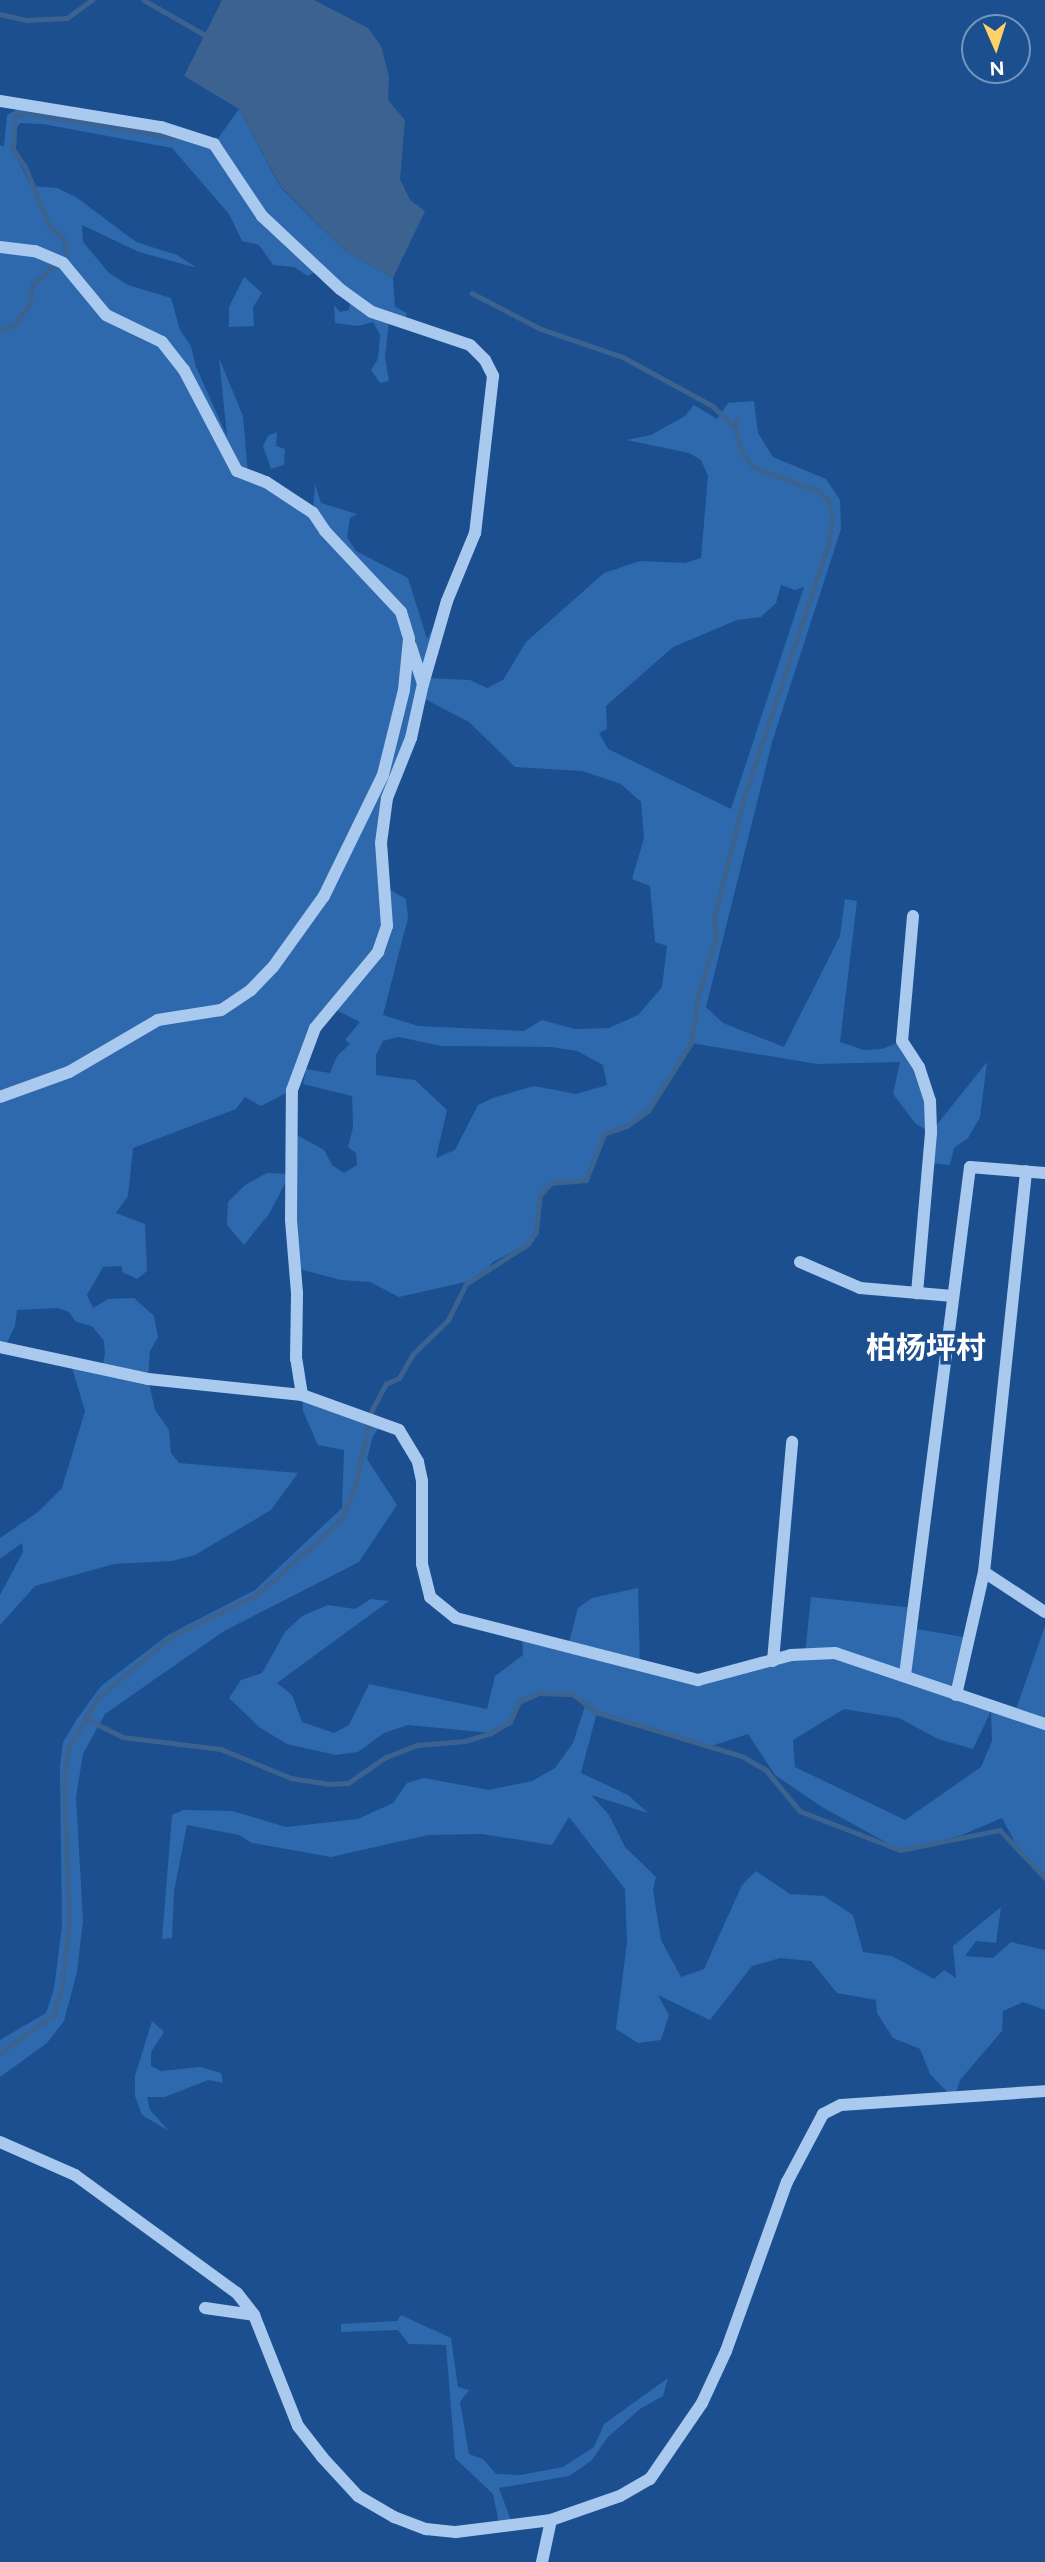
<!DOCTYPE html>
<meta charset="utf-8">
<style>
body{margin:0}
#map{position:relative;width:1045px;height:2562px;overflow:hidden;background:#1b4f8f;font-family:Figtree,"Noto Sans SC",sans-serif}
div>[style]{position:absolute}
.green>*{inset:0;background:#2e69ad}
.water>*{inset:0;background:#3c6290}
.stream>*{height:4.5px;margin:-2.25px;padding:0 2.25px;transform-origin:2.25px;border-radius:2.25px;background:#3c6290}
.minor>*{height:12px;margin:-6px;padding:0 6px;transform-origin:6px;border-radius:6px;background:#a9c9ee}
span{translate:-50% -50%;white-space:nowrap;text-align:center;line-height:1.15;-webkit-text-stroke:7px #1b4f8f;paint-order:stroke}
.quarter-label{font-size:30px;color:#fff;font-weight:700}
.north{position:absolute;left:961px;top:14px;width:70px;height:70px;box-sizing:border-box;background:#1b4f8f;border:2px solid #7695bc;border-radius:50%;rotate:177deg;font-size:19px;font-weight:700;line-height:28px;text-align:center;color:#fff}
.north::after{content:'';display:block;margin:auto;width:24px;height:32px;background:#ffd166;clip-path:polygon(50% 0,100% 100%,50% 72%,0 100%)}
</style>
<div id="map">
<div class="green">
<i style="clip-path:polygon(evenodd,22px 107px,214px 144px,239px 109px,281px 188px,345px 251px,393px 278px,395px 307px,407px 313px,404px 325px,389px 319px,385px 358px,389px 381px,380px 383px,371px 370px,378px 359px,380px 335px,373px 322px,358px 326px,335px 323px,334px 305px,340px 312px,349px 310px,350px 296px,319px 270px,308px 276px,294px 267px,273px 265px,259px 245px,242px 241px,229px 214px,172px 148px,43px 124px,20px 123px,12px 134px,13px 150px,31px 186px,57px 188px,76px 197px,136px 242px,177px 255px,197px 268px,139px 252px,82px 225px,83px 242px,109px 273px,128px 285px,171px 298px,180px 330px,191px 346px,196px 367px,227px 436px,219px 358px,243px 416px,248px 475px,313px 512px,315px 484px,321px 503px,357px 514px,350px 518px,347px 537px,356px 551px,408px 578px,427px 639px,447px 601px,425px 678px,470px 680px,487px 688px,503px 680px,526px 642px,604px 573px,640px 561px,685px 563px,701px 558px,708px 476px,701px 460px,689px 453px,627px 440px,651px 435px,685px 416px,694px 405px,717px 419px,728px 403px,754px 401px,758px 433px,773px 457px,826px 479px,840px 500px,841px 529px,772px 742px,706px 1007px,723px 1023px,784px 1047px,840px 936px,845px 899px,857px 901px,840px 1042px,864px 1050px,882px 1049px,902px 1041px,919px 1067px,931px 1132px,987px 1062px,980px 1117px,968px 1138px,954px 1148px,950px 1165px,928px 1163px,931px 1133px,916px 1124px,893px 1094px,900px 1062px,817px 1064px,691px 1043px,648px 1111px,627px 1126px,604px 1134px,586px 1180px,551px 1183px,540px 1195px,536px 1232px,528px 1244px,493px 1262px,479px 1279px,399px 1297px,370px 1282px,341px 1280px,295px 1268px,289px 1176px,269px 1214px,244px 1245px,227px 1225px,228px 1202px,245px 1185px,267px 1173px,290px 1174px,290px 1131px,324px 1150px,332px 1165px,344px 1173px,357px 1165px,356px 1153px,348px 1147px,353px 1127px,352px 1096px,303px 1084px,306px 1069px,330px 1073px,337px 1056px,350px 1044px,345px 1040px,360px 1022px,332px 1008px,315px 1028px,292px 1090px,261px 1106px,245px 1097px,236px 1109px,133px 1148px,128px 1196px,116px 1213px,145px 1224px,147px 1271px,137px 1279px,122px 1272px,122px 1266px,103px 1267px,87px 1295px,93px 1308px,108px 1299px,134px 1298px,154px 1316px,158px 1337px,150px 1351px,148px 1379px,155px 1410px,169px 1430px,171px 1453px,179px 1463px,298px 1473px,271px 1510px,195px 1555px,172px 1561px,114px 1564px,35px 1586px,0 1625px,0 1595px,23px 1552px,22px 1543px,0 1559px,0 1538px,38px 1512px,62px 1488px,85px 1411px,70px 1361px,102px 1368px,105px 1354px,104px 1341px,92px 1326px,76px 1322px,69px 1312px,58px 1308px,17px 1310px,15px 1326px,5px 1347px,0 1347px,0 145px,4px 146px,7px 115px,22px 107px,781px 585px,795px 590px,804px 587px,731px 809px,608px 749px,599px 733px,607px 729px,606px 706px,673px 647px,737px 620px,761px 617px,776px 603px,781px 585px,22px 107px,421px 697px,469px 722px,515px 767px,582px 771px,621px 784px,641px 802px,644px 838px,632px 879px,650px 886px,655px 942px,667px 946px,662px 987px,638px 1015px,609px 1028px,575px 1029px,542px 1020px,524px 1031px,418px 1026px,383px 1015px,408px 918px,406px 899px,385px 887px,387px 798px,421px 697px,22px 107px,398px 1037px,442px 1046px,551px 1047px,577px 1051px,603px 1065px,607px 1085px,576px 1094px,534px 1086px,493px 1098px,478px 1105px,455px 1150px,436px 1158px,447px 1110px,415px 1080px,376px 1075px,376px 1055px,383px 1041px,398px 1037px)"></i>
<i style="clip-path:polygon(244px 277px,262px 293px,253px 307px,254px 326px,229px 327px,229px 307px)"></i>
<i style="clip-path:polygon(277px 432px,276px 446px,285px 449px,284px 465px,271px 469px,263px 446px,268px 436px)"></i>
<i style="clip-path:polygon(302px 1395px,383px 1422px,373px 1436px,367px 1459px,397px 1505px,359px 1562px,224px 1631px,105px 1714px,83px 1754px,76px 1797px,83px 1920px,77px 1972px,64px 2021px,47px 2043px,0 2077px,0 2040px,46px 2013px,54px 1989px,62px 1926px,60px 1767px,63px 1742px,77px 1719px,101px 1686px,168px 1635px,255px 1590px,342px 1508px,344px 1450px,318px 1445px,303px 1411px)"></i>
<i style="clip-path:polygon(evenodd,638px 1588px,640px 1667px,698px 1680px,805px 1654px,811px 1597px,914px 1608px,911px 1628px,969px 1638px,956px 1695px,1014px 1715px,1045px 1626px,1045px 1878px,1018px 1848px,1002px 1818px,962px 1835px,900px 1850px,822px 1807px,775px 1775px,748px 1734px,708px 1747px,597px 1712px,581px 1773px,628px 1795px,648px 1813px,591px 1795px,609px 1815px,625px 1847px,656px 1877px,653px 1890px,661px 1940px,681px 1977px,704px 1969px,742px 1885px,756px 1871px,790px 1894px,824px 1896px,853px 1915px,863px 1952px,892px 1956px,934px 1979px,944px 1970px,956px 1978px,953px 1946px,1001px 1907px,996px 1943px,976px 1941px,965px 1956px,993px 1958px,1011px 1942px,1045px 1950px,1045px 2010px,1023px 2002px,1003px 2011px,1002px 2031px,960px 2080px,954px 2099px,930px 2074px,920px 2049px,893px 2038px,877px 2013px,876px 2000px,837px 1993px,811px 1961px,780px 1958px,752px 1966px,710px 2020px,658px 1995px,669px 2015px,661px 2040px,638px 2043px,616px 2029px,627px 1942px,625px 1889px,569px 1817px,552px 1845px,482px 1834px,428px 1835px,331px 1857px,252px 1843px,239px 1835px,187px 1825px,174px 1891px,172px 1938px,162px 1939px,172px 1815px,183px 1810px,232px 1811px,286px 1827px,358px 1819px,393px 1803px,407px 1783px,424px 1778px,489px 1790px,532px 1781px,555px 1768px,573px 1743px,585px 1706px,573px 1694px,539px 1693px,520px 1702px,510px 1722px,491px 1733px,408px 1725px,384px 1733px,358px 1752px,336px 1755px,287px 1744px,259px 1727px,229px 1698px,241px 1680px,262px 1673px,285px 1632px,302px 1616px,328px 1605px,355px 1609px,371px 1599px,389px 1601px,277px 1683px,292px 1695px,302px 1722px,334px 1733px,349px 1725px,369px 1684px,487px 1709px,495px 1676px,523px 1655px,522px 1636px,568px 1646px,578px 1608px,592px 1598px,638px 1588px,844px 1709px,899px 1718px,938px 1739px,973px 1749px,991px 1711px,992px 1741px,981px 1767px,905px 1820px,795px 1767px,793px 1740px,844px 1709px)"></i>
<i style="clip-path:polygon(152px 2021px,164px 2032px,151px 2052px,151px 2066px,161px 2071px,200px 2067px,221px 2073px,223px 2083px,208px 2080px,165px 2097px,147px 2097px,150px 2110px,169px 2131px,142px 2115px,135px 2096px,135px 2076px)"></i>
<i style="clip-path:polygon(401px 2315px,451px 2338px,458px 2387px,469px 2390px,460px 2402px,469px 2454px,483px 2459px,496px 2474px,520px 2475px,563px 2467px,594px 2447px,604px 2424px,668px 2378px,663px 2396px,640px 2409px,608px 2437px,591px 2461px,569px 2476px,499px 2488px,513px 2526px,500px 2528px,493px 2494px,455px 2458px,446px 2345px,409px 2344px,398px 2330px,341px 2332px,341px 2324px,397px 2321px)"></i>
</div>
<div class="water">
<i style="clip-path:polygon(222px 0,314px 0,368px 28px,381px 46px,389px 76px,388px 100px,405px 120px,400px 179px,410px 200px,425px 211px,393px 278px,345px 251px,281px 187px,239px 109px,184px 76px)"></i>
</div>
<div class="stream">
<i style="left:144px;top:0;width:70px;rotate:29.8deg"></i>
<i style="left:0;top:14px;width:28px;rotate:13deg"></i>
<i style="left:27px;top:20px;width:40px;rotate:-2.9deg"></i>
<i style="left:67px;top:18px;width:31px;rotate:-36deg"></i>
<i style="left:66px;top:255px;width:16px;rotate:-97deg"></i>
<i style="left:64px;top:239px;width:20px;rotate:-139deg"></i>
<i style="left:49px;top:226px;width:64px;rotate:-112.1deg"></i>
<i style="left:25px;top:167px;width:21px;rotate:-125deg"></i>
<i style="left:13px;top:150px;width:34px;rotate:-87deg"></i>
<i style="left:15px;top:116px;width:11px;rotate:-15deg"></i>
<i style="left:26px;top:113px;width:151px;rotate:9.2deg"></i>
<i style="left:472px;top:293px;width:78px;rotate:27.6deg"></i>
<i style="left:541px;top:329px;width:87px;rotate:18.9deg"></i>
<i style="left:623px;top:357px;width:102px;rotate:28.6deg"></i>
<i style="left:713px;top:406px;width:31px;rotate:45deg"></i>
<i style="left:0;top:331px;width:17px;rotate:-25deg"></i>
<i style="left:15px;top:324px;width:24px;rotate:-54deg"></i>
<i style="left:29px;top:305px;width:20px;rotate:-81deg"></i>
<i style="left:32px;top:285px;width:29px;rotate:-41deg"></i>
<i style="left:85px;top:1718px;width:42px;rotate:26.6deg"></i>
<i style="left:123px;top:1737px;width:99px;rotate:7deg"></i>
<i style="left:221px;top:1749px;width:76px;rotate:22.5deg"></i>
<i style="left:291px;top:1778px;width:38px;rotate:9deg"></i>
<i style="left:329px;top:1784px;width:19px;rotate:-3deg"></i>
<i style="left:348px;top:1783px;width:46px;rotate:-34.4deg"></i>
<i style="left:386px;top:1757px;width:34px;rotate:-21deg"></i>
<i style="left:418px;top:1745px;width:47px;rotate:-4.9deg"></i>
<i style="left:465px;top:1741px;width:27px;rotate:-17deg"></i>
<i style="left:491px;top:1733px;width:22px;rotate:-30deg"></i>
<i style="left:510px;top:1722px;width:22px;rotate:-66deg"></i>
<i style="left:519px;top:1702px;width:22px;rotate:-24deg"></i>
<i style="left:539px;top:1693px;width:34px;rotate:2deg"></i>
<i style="left:573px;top:1694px;width:29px;rotate:38deg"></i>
<i style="left:596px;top:1712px;width:152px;rotate:16.8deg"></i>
<i style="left:742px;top:1756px;width:28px;rotate:30deg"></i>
<i style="left:766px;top:1770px;width:53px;rotate:50.3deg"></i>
<i style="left:800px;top:1811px;width:107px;rotate:21.3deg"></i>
<i style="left:900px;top:1850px;width:102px;rotate:-11.3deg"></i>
<i style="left:1000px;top:1830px;width:66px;rotate:46.8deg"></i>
<i style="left:0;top:2053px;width:65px;rotate:-35.6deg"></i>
<i style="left:53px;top:2015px;width:30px;rotate:-73deg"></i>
<i style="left:62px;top:1986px;width:66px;rotate:-83.9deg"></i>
<i style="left:69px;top:1920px;width:136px;rotate:-92.1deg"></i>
<i style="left:64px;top:1784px;width:36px;rotate:-84deg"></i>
<i style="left:68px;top:1748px;width:58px;rotate:-59deg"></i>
<i style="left:98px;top:1698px;width:97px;rotate:-40deg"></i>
<i style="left:172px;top:1636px;width:94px;rotate:-25.8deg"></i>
<i style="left:257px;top:1595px;width:111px;rotate:-41.7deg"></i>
<i style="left:340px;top:1521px;width:34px;rotate:-66deg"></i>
<i style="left:354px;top:1490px;width:82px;rotate:-77.3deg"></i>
<i style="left:372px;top:1410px;width:30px;rotate:-62deg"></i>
<i style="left:386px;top:1384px;width:14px;rotate:-25deg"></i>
<i style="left:399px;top:1378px;width:28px;rotate:-60deg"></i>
<i style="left:413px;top:1354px;width:49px;rotate:-44.2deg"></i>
<i style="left:448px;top:1320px;width:40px;rotate:-63.4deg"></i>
<i style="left:466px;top:1284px;width:74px;rotate:-32.8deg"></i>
<i style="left:528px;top:1244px;width:14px;rotate:-56deg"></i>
<i style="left:536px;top:1232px;width:37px;rotate:-84deg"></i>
<i style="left:540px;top:1195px;width:16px;rotate:-47deg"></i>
<i style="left:551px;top:1183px;width:35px;rotate:-5deg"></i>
<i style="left:586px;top:1180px;width:49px;rotate:-68.6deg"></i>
<i style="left:604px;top:1134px;width:24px;rotate:-19deg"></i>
<i style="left:627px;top:1126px;width:26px;rotate:-36deg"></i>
<i style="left:648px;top:1111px;width:80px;rotate:-57.7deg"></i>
<i style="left:691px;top:1043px;width:48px;rotate:-81.5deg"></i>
<i style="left:698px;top:996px;width:60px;rotate:-72.5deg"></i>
<i style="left:716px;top:939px;width:20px;rotate:-96deg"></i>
<i style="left:714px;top:919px;width:126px;rotate:-76.2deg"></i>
<i style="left:744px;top:797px;width:269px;rotate:-71.6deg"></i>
<i style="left:829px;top:542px;width:26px;rotate:-83deg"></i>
<i style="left:832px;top:516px;width:16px;rotate:-105deg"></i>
<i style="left:828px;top:501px;width:13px;rotate:-135deg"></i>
<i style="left:819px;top:492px;width:69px;rotate:-159.7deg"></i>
<i style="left:754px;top:468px;width:18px;rotate:-131deg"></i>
<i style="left:742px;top:454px;width:27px;rotate:-105deg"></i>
<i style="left:735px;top:428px;width:11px;rotate:-80deg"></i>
</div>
<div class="minor">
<i style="left:0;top:101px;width:163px;rotate:9.2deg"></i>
<i style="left:161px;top:127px;width:56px;rotate:17.8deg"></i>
<i style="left:214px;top:144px;width:87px;rotate:56.3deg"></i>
<i style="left:262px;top:216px;width:107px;rotate:43.1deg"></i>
<i style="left:340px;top:289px;width:39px;rotate:36deg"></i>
<i style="left:372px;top:312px;width:103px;rotate:18.6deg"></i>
<i style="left:470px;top:345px;width:21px;rotate:45deg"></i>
<i style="left:485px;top:360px;width:18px;rotate:63deg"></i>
<i style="left:493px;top:376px;width:158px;rotate:96.5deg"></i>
<i style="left:475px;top:533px;width:74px;rotate:112.4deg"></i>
<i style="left:447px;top:601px;width:86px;rotate:106.1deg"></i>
<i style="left:0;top:247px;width:35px;rotate:7deg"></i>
<i style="left:35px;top:251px;width:30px;rotate:23deg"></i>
<i style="left:63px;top:263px;width:67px;rotate:50.4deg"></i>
<i style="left:106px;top:315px;width:62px;rotate:25.7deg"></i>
<i style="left:162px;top:342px;width:36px;rotate:52deg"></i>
<i style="left:184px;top:370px;width:114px;rotate:62.3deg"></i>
<i style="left:237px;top:471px;width:31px;rotate:21deg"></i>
<i style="left:266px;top:482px;width:56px;rotate:33.4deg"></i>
<i style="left:313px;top:513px;width:22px;rotate:56deg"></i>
<i style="left:325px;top:531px;width:111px;rotate:46.8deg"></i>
<i style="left:401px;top:612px;width:28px;rotate:73deg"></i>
<i style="left:409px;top:639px;width:51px;rotate:95.6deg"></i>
<i style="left:404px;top:690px;width:88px;rotate:103.9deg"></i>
<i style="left:383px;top:775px;width:135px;rotate:116deg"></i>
<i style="left:324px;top:896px;width:87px;rotate:125.7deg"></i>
<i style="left:273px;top:967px;width:32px;rotate:134deg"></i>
<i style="left:251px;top:990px;width:36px;rotate:146deg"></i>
<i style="left:221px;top:1010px;width:64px;rotate:171deg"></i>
<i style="left:158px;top:1020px;width:103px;rotate:149.7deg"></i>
<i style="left:69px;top:1072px;width:73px;rotate:160.1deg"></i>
<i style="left:913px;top:916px;width:125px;rotate:95deg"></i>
<i style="left:902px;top:1041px;width:31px;rotate:57deg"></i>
<i style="left:919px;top:1067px;width:36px;rotate:72deg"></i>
<i style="left:930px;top:1101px;width:32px;rotate:88deg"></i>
<i style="left:931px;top:1133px;width:161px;rotate:95deg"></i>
<i style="left:800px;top:1262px;width:65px;rotate:23.4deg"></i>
<i style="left:860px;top:1288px;width:93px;rotate:4.9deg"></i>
<i style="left:0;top:1347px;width:151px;rotate:12.2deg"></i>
<i style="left:148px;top:1379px;width:155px;rotate:5.9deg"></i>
<i style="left:302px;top:1395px;width:103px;rotate:19.8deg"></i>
<i style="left:399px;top:1430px;width:37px;rotate:59deg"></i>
<i style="left:418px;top:1462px;width:19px;rotate:78deg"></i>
<i style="left:422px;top:1481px;width:83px;rotate:90deg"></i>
<i style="left:422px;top:1564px;width:34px;rotate:76deg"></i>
<i style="left:430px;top:1597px;width:33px;rotate:39deg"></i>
<i style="left:456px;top:1618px;width:250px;rotate:14.4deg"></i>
<i style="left:698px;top:1680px;width:96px;rotate:-15deg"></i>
<i style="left:791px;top:1655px;width:44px;rotate:-2.6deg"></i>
<i style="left:835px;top:1653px;width:222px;rotate:18.7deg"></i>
<i style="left:302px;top:1395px;width:36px;rotate:-99deg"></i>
<i style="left:296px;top:1359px;width:66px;rotate:-89.1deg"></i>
<i style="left:297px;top:1293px;width:73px;rotate:-94.7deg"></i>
<i style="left:291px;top:1220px;width:130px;rotate:-89.6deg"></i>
<i style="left:292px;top:1090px;width:66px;rotate:-69.6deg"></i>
<i style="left:315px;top:1028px;width:99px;rotate:-50.3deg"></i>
<i style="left:378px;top:952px;width:28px;rotate:-71deg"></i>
<i style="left:387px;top:926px;width:83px;rotate:-94.1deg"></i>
<i style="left:381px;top:843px;width:45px;rotate:-82.4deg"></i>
<i style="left:387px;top:798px;width:65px;rotate:-68.2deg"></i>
<i style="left:411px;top:738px;width:55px;rotate:-77.5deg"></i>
<i style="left:423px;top:684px;width:40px;rotate:-108deg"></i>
<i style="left:984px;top:1572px;width:73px;rotate:33.3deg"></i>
<i style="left:773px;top:1661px;width:220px;rotate:-85deg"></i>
<i style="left:905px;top:1675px;width:512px;rotate:-82.71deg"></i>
<i style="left:970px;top:1167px;width:75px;rotate:4.6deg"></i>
<i style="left:956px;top:1695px;width:126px;rotate:-77.2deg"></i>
<i style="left:984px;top:1572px;width:403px;rotate:-84deg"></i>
<i style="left:0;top:2142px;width:82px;rotate:23.7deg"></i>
<i style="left:75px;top:2175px;width:200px;rotate:36.1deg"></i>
<i style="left:237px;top:2293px;width:28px;rotate:52deg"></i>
<i style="left:254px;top:2315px;width:119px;rotate:68.4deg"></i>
<i style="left:298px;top:2426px;width:39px;rotate:52deg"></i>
<i style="left:322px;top:2457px;width:53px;rotate:47.3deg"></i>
<i style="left:358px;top:2496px;width:42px;rotate:30.3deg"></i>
<i style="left:394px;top:2517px;width:34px;rotate:21deg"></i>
<i style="left:426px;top:2529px;width:30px;rotate:6deg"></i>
<i style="left:456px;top:2532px;width:96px;rotate:-7.2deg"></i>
<i style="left:551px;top:2520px;width:73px;rotate:-19.2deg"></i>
<i style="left:620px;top:2496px;width:34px;rotate:-30deg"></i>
<i style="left:650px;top:2479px;width:92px;rotate:-55.6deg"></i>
<i style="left:702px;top:2403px;width:57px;rotate:-65.2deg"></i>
<i style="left:726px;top:2351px;width:180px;rotate:-70.2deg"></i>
<i style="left:787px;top:2182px;width:77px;rotate:-62.1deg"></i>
<i style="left:823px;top:2114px;width:20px;rotate:-27deg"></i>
<i style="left:841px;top:2105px;width:204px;rotate:-3.9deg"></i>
<i style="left:205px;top:2308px;width:49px;rotate:8.1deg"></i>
<i style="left:542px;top:2562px;width:43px;rotate:-77.9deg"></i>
</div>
<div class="quarter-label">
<span style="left:926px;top:1348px">柏杨坪村</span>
</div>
<div class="north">N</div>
</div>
